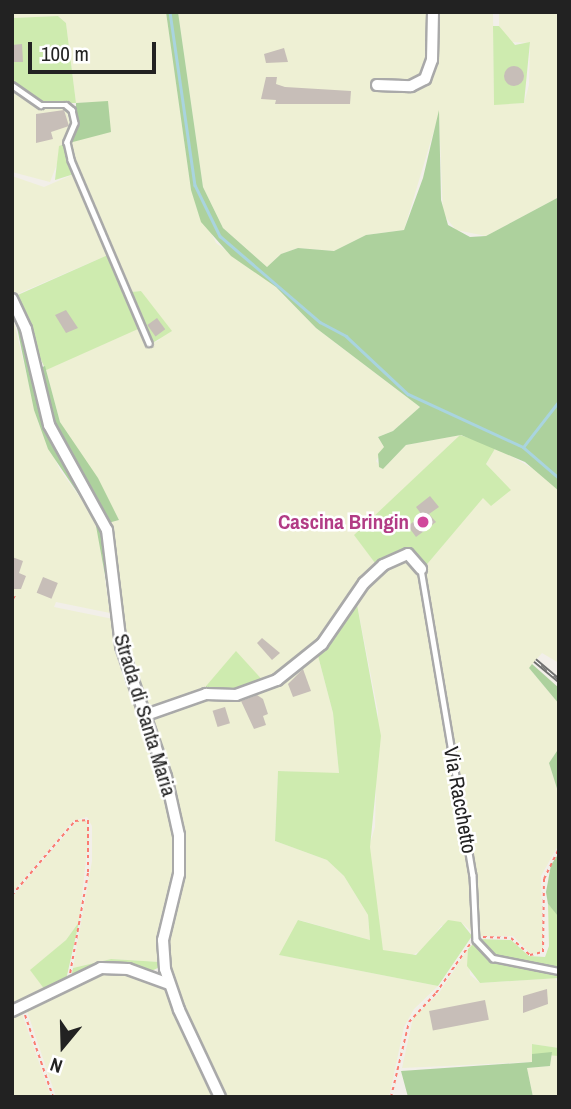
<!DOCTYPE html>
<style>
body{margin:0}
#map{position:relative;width:571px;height:1109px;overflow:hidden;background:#f2efe9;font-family:"Archivo Narrow",sans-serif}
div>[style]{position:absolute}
.farmland>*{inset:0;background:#eef0d4}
.grass>*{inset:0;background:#ceebaf;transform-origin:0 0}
.forest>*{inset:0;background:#add19d}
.stream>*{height:2.5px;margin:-1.25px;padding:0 1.25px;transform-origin:1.25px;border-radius:1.25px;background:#a9d4df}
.building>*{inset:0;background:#c7beb8;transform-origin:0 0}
.round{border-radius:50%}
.path>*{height:2px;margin-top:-1px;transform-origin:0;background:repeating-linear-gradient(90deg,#fb7c71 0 3.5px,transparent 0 7px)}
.roads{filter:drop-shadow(2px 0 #a9a9a9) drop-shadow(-2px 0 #a9a9a9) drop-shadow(0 2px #a9a9a9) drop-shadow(0 -2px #a9a9a9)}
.service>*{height:4.5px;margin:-2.25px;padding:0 2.25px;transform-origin:2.25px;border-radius:2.25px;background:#fff}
.minor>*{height:10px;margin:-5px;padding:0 5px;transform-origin:5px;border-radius:5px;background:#fff}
.rail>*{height:5px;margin-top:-2.5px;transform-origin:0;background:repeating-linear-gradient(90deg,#fff 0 8px,#707070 0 16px);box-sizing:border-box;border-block:2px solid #707070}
.dots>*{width:19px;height:19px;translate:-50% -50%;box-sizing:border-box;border:4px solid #fff;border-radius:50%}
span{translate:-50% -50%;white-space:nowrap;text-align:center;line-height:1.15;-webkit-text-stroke:5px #fff;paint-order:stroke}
.hotel-label{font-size:21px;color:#b23c85;font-weight:700}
.right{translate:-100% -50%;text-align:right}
.street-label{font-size:21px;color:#222}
.frame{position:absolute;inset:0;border:14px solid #222;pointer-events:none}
.north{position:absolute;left:28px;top:1011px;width:70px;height:70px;-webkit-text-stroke:5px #fff;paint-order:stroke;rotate:199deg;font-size:19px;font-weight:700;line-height:28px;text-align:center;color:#222}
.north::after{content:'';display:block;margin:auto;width:24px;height:32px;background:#222;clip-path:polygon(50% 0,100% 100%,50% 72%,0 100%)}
.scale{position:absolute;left:28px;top:42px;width:128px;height:32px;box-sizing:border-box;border:4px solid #222;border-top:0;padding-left:9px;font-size:21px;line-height:24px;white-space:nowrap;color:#222;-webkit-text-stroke:5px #fff;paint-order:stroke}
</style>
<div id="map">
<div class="farmland">
<i style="clip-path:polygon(12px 12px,166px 12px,191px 190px,216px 243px,276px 287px,316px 328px,420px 407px,393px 431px,378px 437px,384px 447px,376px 461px,383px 469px,406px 445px,460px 435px,355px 535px,378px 567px,325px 636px,276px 678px,201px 692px,148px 712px,124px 645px,108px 523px,119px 520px,60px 422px,45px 366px,142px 327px,148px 345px,160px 340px,141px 291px,131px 292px,86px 197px,68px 143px,108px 102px,76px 103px,66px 23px,58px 16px,12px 18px)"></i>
<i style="clip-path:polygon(178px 12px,429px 12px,425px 83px,436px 12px,493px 12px,494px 104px,524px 103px,529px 85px,530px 43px,510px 42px,499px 26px,499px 12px,559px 12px,559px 197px,486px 236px,456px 230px,443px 214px,439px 114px,404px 230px,366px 235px,334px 251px,298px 248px,281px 254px,267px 267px,223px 228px,203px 187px)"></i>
<i style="clip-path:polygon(12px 87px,38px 106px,66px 108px,71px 128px,50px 182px,12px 172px)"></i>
<i style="clip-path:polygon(74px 174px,110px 254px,13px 296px,12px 176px,44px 187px)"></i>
<i style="clip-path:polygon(12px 314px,38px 422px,60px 470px,101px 526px,97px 526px,110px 613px,56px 602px,54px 607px,113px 619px,123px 670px,162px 776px,176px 836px,175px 875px,159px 934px,160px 962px,111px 959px,73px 968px,92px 861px,92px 826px,87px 817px,73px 821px,12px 893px)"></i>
<i style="clip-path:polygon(496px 447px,547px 477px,559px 491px,559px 663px,542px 653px,529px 668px,559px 704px,559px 748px,549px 763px,559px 795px,559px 844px,541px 876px,543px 947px,538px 954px,530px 953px,513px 936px,478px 936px,473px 865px,423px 569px,483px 497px,510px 490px,486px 464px)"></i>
<i style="clip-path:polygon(405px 556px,419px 570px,472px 883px,473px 933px,461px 922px,441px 926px,423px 950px,408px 957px,383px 950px,372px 890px,369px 847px,375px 827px,378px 712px,356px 599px,372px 578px)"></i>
<i style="clip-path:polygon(317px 652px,333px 713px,339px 774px,278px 771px,275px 841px,327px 860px,344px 876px,368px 915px,370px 940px,299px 920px,280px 955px,438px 986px,414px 1009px,404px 1027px,389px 1097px,223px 1097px,192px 1033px,170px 971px,168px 936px,183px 880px,186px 848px,153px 718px,204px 698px,242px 696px)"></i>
<i style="clip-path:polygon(78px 820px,86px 820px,89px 833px,79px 922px,66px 940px,31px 970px,45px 990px,12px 1008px,12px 897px)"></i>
<i style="clip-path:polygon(468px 949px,470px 975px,480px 983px,555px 978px,559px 985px,559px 1048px,532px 1044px,532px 1062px,402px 1068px,413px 1018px,439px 993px)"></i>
<i style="clip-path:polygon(114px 969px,166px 990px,217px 1097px,56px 1097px,25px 1005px,94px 972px)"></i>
<i style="clip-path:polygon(20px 1008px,51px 1097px,12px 1097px,12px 1014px)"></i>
<i style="clip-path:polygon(552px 1052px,559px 1056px,559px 1097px,533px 1097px,527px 1068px,550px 1066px)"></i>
</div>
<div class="grass">
<i style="clip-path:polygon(58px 16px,66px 23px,76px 103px,42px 103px,12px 82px,12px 18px)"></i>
<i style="clip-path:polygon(493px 26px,499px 26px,515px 45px,530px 42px,524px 103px,494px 105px)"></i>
<i style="clip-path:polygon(65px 144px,74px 174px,55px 180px,59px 146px)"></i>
<i style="left:110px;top:254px;width:80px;height:106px;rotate:66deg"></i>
<i style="clip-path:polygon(141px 291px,172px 331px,151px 344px,131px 292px)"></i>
<i style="clip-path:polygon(460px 435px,496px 447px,486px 464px,511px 490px,491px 506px,483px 498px,423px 569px,417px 557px,405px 551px,378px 567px,354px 535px)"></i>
<i style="clip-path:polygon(356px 599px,381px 736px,370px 847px,383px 950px,416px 955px,448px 920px,461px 922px,472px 936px,438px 986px,279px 955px,298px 920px,370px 940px,368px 915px,344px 876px,327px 860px,275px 841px,278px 771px,339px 773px,333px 713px,317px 652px)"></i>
<i style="clip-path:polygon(236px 651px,265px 683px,243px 691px,201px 692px)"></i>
<i style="clip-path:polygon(548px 904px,559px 916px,559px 969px,495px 956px,478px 939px,511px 940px,529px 956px,545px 957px,549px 946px)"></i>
<i style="clip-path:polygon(79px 922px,66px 980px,45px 990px,30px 970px,66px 940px)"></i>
<i style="clip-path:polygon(475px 942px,492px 960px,559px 973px,559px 978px,480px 983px,467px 966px,468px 949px)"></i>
<i style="clip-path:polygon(111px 959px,160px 962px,160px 967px,147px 973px,131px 967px,71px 978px,73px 968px)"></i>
<i style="clip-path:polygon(532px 1044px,559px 1048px,559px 1056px,532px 1054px)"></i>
</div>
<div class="forest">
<i style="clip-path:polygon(166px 12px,178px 12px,203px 187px,223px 228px,267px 267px,281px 254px,298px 248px,334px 251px,366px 235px,404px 230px,423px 178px,439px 110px,441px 200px,448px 225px,470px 237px,486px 236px,559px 197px,559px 491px,525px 462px,461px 435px,406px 445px,383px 469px,379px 467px,378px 454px,384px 447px,378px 437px,393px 431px,420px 407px,316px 328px,276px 287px,231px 256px,201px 222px,191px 190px)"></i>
<i style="clip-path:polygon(108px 101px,111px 132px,69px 143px,76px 123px,76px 103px)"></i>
<i style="clip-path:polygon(12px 303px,39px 402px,105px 529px,112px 614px,96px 526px,100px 526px,48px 449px,34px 410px)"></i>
<i style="clip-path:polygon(45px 366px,60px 422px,98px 478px,119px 520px,108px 523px,54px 431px,37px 369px)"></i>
<i style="clip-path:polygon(532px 664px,559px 688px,559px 704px,529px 668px)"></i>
<i style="clip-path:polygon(559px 748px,559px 795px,549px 763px)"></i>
<i style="clip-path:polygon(559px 853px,559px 916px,558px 916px,548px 904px,546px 892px,551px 865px)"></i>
<i style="clip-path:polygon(552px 1052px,550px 1066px,527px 1068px,533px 1097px,408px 1097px,401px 1071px,532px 1062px,532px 1054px)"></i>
</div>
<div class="stream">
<i style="left:170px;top:12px;width:175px;rotate:81.8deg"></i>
<i style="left:195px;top:185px;width:57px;rotate:63.9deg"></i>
<i style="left:220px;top:236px;width:132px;rotate:40.7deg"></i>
<i style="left:320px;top:322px;width:30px;rotate:28deg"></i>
<i style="left:346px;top:336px;width:85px;rotate:43.1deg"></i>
<i style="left:408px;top:394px;width:127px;rotate:24.7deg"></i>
<i style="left:523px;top:447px;width:48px;rotate:40.7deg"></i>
<i style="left:524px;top:446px;width:57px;rotate:-52.1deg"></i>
</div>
<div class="building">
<i style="clip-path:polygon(22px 44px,23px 62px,12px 62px,12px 45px)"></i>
<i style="clip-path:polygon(284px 48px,288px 62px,266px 63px,264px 54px)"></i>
<i class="round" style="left:504px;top:66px;width:20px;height:20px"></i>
<i style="clip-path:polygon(266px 77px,277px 77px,276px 84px,285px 87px,351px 91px,350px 104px,275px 104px,276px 100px,261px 99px)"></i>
<i style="clip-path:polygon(64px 110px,69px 126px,51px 132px,53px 139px,36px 143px,36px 114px)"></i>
<i style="clip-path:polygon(66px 310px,78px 328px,66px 333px,55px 315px)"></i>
<i style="left:157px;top:318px;width:14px;height:12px;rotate:54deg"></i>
<i style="clip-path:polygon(430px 496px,439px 507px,429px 514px,436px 522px,416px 537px,408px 526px,422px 515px,416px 507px)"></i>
<i style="clip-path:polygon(12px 557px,23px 561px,19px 573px,26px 576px,21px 589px,12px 589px)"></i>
<i style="left:43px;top:577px;width:16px;height:17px;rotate:22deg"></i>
<i style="clip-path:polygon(262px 638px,280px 653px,272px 660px,257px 643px)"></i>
<i style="clip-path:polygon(303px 669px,311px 691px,293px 697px,288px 684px)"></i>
<i style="clip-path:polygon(257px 695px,263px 699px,268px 714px,263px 716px,266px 725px,254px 729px,241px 701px)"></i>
<i style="left:225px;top:707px;width:17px;height:13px;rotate:73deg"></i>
<i style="clip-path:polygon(547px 989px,548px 1004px,523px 1013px,523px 996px)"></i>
<i style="left:485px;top:1000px;width:20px;height:57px;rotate:79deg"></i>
</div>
<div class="path">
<i style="left:12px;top:597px;width:7px;rotate:8deg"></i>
<i style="left:12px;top:895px;width:97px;rotate:-49.6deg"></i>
<i style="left:75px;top:821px;width:13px;rotate:-4deg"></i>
<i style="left:88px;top:820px;width:53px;rotate:90deg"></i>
<i style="left:88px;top:873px;width:103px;rotate:100.1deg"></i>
<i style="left:483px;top:937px;width:28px;rotate:2deg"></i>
<i style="left:511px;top:938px;width:25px;rotate:42deg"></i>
<i style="left:530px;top:955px;width:13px;rotate:-13deg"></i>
<i style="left:543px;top:952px;width:73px;rotate:-89.2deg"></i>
<i style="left:544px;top:879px;width:34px;rotate:-64deg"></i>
<i style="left:25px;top:1015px;width:87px;rotate:71.1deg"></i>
<i style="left:391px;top:1097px;width:77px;rotate:-76.5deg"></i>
<i style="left:409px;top:1022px;width:40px;rotate:-47deg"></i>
<i style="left:436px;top:993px;width:60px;rotate:-55.2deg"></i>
</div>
<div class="roads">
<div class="service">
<i style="left:12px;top:85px;width:35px;rotate:35deg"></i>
<i style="left:41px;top:105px;width:25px"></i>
<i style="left:66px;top:105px;width:8px;rotate:40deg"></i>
<i style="left:72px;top:110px;width:13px;rotate:77deg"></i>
<i style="left:75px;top:123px;width:21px;rotate:113deg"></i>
<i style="left:67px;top:142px;width:18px;rotate:77deg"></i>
<i style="left:71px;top:160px;width:199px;rotate:66.9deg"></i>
<i style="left:421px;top:569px;width:310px;rotate:80.4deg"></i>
<i style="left:473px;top:875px;width:65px;rotate:87.4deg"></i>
<i style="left:476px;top:940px;width:25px;rotate:47deg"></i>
<i style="left:493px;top:958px;width:67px;rotate:11.1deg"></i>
</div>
<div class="minor">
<i style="left:377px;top:85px;width:34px;rotate:2deg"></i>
<i style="left:411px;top:86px;width:16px;rotate:-27deg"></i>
<i style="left:425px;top:79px;width:20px;rotate:-70deg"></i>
<i style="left:432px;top:60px;width:48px;rotate:-88.8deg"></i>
<i style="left:12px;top:299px;width:33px;rotate:65deg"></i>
<i style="left:26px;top:329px;width:99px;rotate:76.5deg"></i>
<i style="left:49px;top:425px;width:120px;rotate:61.1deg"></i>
<i style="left:107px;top:530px;width:117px;rotate:83.1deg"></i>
<i style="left:121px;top:646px;width:139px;rotate:71deg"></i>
<i style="left:166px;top:777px;width:59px;rotate:77.4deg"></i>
<i style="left:179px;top:835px;width:39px;rotate:90deg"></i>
<i style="left:179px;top:874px;width:68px;rotate:103.6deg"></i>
<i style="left:163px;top:940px;width:29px;rotate:86deg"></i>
<i style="left:165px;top:969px;width:43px;rotate:71.1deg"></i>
<i style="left:179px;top:1010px;width:96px;rotate:64.8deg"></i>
<i style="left:146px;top:715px;width:64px;rotate:-19.3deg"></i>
<i style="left:206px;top:694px;width:30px;rotate:2deg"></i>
<i style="left:236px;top:695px;width:44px;rotate:-20.1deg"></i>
<i style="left:277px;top:680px;width:58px;rotate:-38.7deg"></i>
<i style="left:322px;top:644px;width:74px;rotate:-55.5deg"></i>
<i style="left:364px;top:583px;width:26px;rotate:-43deg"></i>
<i style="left:383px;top:565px;width:27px;rotate:-24deg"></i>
<i style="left:408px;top:554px;width:20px;rotate:49deg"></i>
<i style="left:12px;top:1011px;width:99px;rotate:-25.8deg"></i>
<i style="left:101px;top:968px;width:27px;rotate:2deg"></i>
<i style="left:128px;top:969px;width:44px;rotate:20.1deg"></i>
</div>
</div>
<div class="rail">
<i style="left:535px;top:660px;width:31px;rotate:40deg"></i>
</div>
<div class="dots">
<i style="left:423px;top:522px;background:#d1479c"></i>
</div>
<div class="hotel-label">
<span class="right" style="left:409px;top:522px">Cascina Bringin</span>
</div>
<div class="street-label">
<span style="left:145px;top:715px;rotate:73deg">Strada di Santa Maria</span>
<span style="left:460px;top:800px;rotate:80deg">Via Racchetto</span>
</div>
<div class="frame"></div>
<div class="north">N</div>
<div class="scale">100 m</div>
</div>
